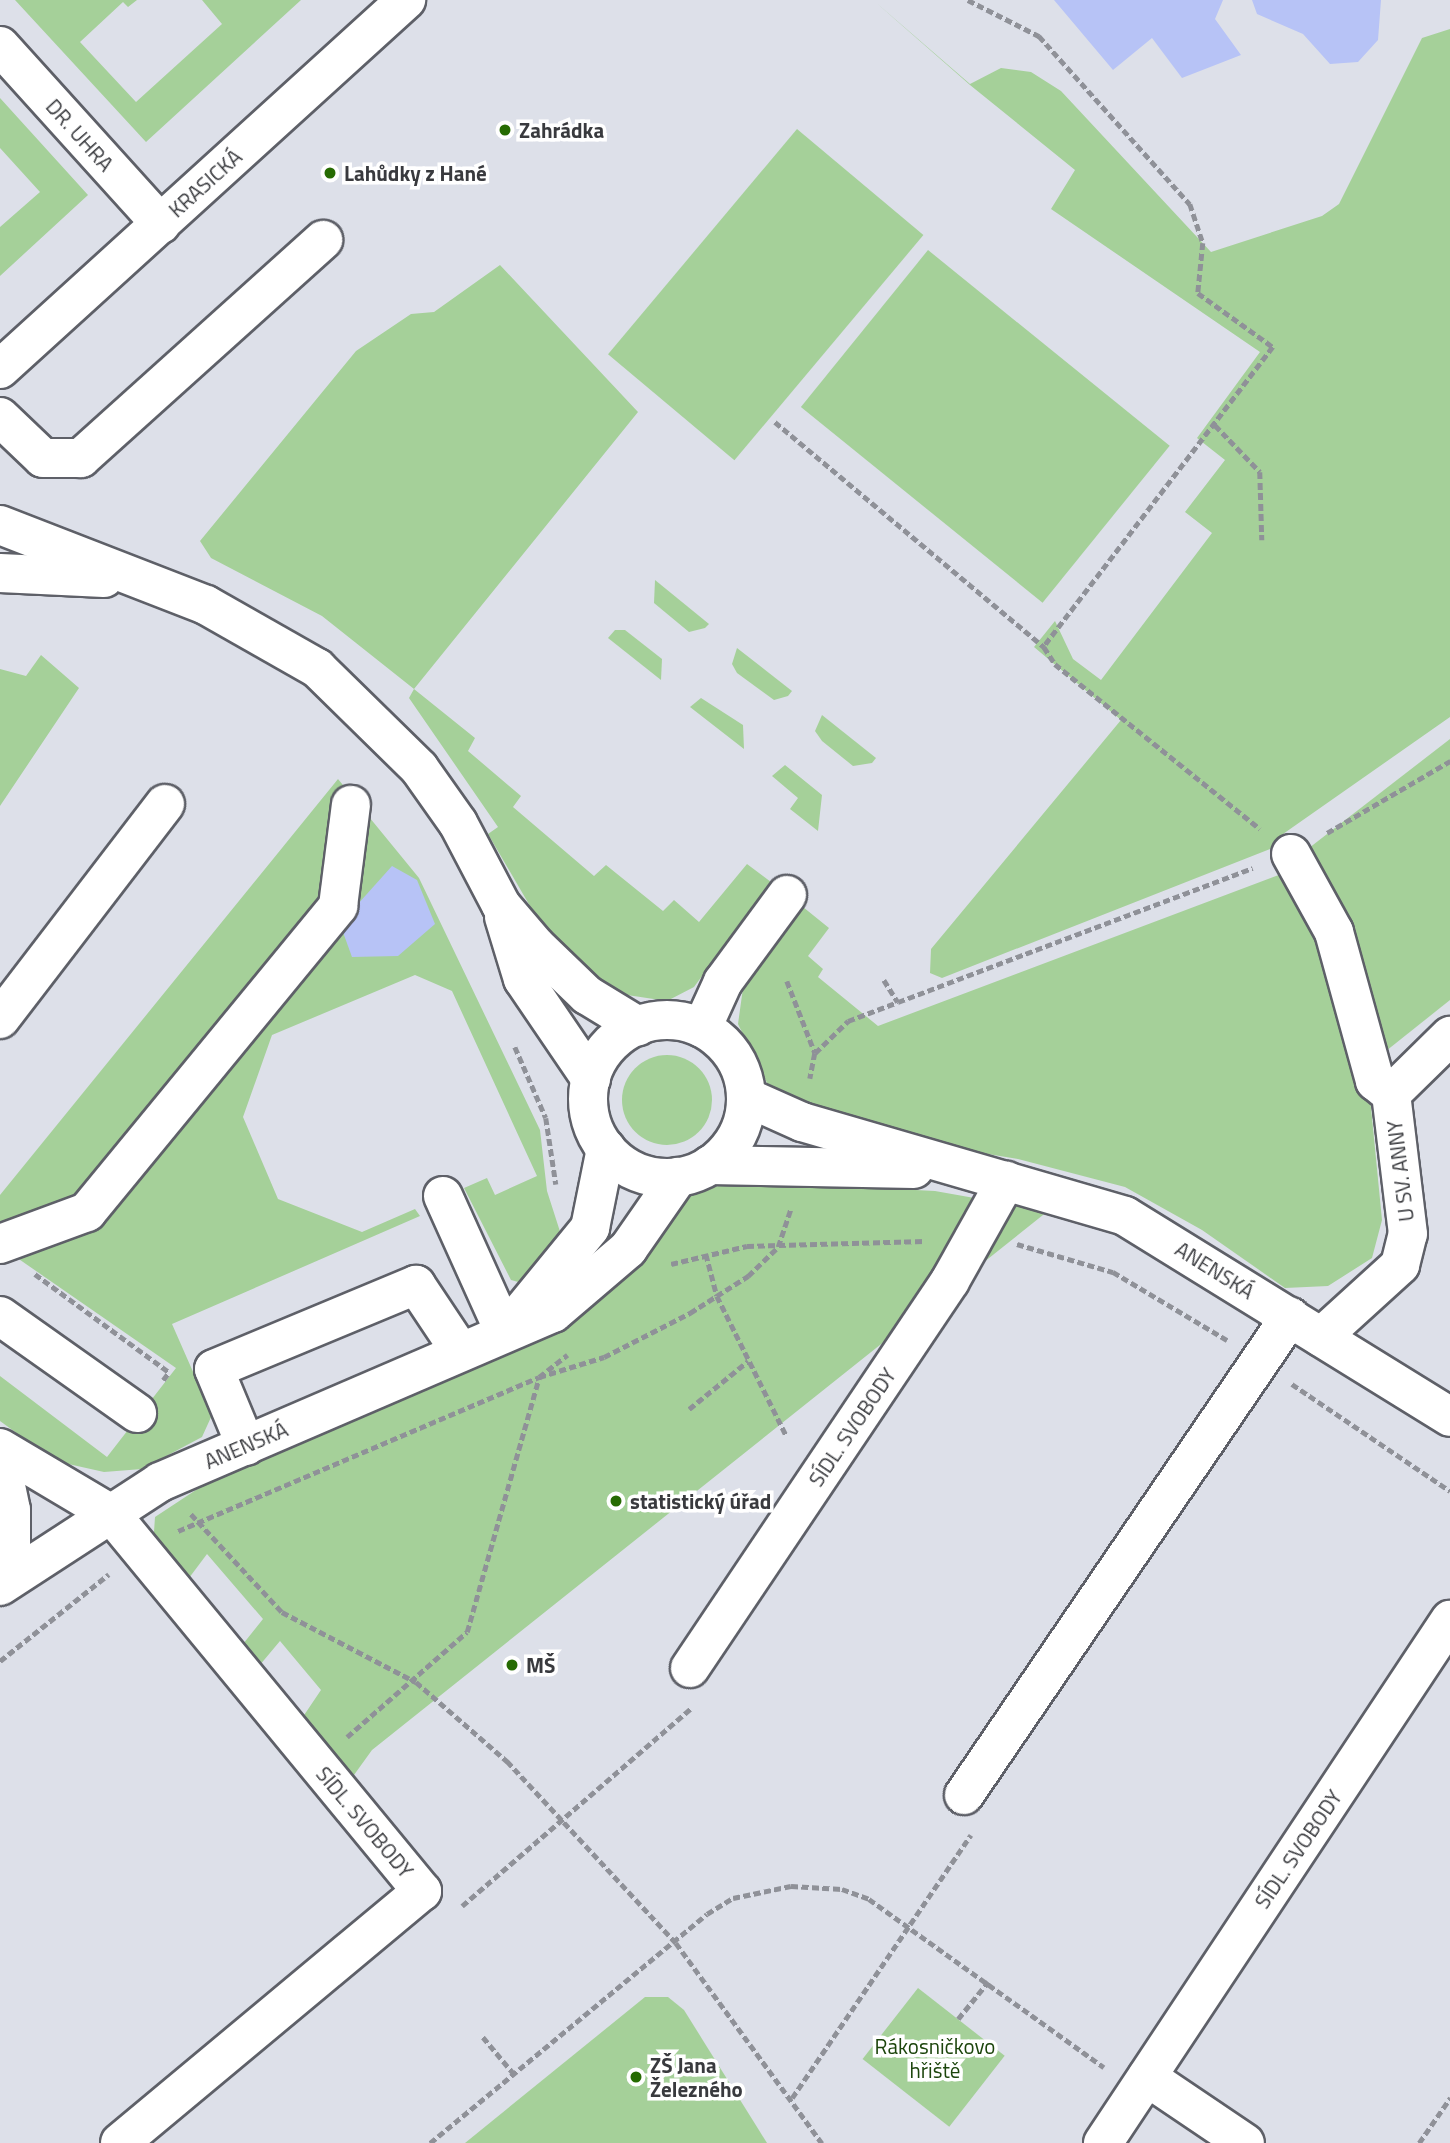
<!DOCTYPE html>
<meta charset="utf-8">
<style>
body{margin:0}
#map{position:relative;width:1450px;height:2143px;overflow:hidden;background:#dde0e9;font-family:"Titillium Web",sans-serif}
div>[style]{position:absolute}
.green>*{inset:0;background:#a5d099;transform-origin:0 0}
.round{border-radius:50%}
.water>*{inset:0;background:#b7c3f6}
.path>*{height:4.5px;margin-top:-2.25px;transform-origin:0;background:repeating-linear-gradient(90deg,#8f9198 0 7px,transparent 0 10.5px)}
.roads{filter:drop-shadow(2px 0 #5e6068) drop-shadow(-2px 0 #5e6068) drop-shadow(0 2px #5e6068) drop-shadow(0 -2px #5e6068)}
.minor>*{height:38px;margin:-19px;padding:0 19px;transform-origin:19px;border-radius:19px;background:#fff}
.minor>.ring{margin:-19px;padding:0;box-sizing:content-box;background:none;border:38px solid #fff;border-radius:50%}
.dots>*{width:19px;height:19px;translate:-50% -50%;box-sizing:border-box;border:4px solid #fff;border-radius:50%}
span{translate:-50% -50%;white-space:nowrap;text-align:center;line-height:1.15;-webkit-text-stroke:7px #fff;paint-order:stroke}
.poi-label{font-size:21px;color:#393a3e;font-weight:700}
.left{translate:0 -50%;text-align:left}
.street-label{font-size:21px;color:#393a3e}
.park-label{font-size:21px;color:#1c450c}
</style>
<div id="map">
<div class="green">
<i style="clip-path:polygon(15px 0,137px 0,128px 7px,123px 2px,80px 42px,136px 102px,222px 24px,202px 0,301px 0,146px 142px)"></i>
<i style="clip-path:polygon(873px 0,970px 84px,1001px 68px,1031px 72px,1061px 91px,1211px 252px,1322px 216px,1339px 204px,1422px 38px,1450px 29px,1450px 717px,1283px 834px,1275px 847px,942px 978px,930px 973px,931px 949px,1121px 720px,1034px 647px,1055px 621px,1073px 659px,1101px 680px,1212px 533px,1185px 512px,1225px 460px,1197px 438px,1260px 352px,1051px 209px,1075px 170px,970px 85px)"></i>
<i style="clip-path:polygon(0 98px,88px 195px,0 276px,0 227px,40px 192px,0 148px)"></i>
<i style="left:797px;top:129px;width:165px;height:294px;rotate:40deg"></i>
<i style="left:928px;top:250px;width:311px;height:202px;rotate:39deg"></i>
<i style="clip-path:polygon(500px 265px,638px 412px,414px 689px,475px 738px,468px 751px,521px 796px,513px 807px,594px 876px,606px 865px,663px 911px,674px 900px,699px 922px,747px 864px,771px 882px,694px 987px,667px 1001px,607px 992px,548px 937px,488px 834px,498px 827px,409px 698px,414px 689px,322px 616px,211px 558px,200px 541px,356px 351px,411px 314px,434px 312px)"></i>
<i style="clip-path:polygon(655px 580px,709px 624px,705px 628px,689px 632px,654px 603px)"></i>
<i style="clip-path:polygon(615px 630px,625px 630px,662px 659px,661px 680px,608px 638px)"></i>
<i style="clip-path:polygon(737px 648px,792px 691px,788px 696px,774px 700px,737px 673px,732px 664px)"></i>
<i style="clip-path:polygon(41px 655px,79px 688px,0 806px,0 669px,26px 676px)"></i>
<i style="clip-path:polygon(701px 698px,743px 725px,744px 749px,690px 707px)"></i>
<i style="clip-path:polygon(822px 715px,876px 758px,872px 763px,853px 766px,822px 741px,815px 731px)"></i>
<i style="clip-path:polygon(1450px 739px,1450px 1000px,1381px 1055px,1309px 848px)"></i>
<i style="clip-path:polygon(785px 765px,822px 795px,818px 831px,790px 809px,798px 798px,772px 776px)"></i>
<i style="clip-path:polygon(338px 779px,419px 878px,540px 1130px,547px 1191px,564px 1244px,522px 1283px,511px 1280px,464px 1188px,487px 1178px,495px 1195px,537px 1176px,452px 991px,415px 975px,272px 1035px,243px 1117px,278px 1199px,362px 1232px,415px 1209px,420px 1216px,172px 1324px,212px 1415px,202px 1437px,142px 1469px,104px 1472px,55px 1461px,0 1421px,0 1376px,107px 1457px,176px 1368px,0 1246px,0 1195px)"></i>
<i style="clip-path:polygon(1292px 870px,1368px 1077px,1382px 1220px,1372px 1258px,1328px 1286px,1285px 1288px,1202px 1230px,1125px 1187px,1018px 1159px,879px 1136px,771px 1091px,738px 1024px,743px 988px,803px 907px,829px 928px,808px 956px,823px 969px,818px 977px,878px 1026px)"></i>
<i class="round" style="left:622px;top:1055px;width:90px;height:90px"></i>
<i style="clip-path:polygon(736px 1181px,935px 1191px,1048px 1211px,372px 1750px,341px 1793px,292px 1733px,321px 1690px,280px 1641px,248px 1679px,231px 1659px,263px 1619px,207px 1554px,177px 1594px,153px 1546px,155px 1517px,202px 1486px,545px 1337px,683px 1196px)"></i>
<i style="left:918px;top:1988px;width:110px;height:90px;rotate:38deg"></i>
<i style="clip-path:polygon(645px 1997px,668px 1997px,684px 2010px,767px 2143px,465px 2143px)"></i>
</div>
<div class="water">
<i style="clip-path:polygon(1054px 0,1223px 0,1215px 19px,1241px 55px,1182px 78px,1152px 38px,1113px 70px)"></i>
<i style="clip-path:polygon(1252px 0,1381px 0,1378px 40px,1358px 62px,1330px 64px,1303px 34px,1257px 14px)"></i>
<i style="clip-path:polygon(392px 866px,417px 880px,435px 924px,398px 956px,352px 957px,340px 924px)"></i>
</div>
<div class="path">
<i style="left:968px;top:0;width:80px;rotate:26.9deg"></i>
<i style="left:1039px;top:36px;width:226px;rotate:48.1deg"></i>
<i style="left:1190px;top:204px;width:41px;rotate:71.6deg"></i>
<i style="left:1203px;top:243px;width:50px;rotate:95.7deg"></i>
<i style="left:1198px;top:293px;width:92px;rotate:35.8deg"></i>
<i style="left:1273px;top:347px;width:377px;rotate:127.4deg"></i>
<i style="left:1044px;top:647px;width:20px;rotate:57deg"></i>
<i style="left:1055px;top:664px;width:263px;rotate:38.8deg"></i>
<i style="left:775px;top:422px;width:351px;rotate:39.9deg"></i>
<i style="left:1215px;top:425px;width:65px;rotate:46.2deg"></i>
<i style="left:1260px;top:472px;width:68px;rotate:88.3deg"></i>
<i style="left:1327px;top:833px;width:143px;rotate:-30.3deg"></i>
<i style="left:884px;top:980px;width:26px;rotate:58deg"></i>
<i style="left:898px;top:1002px;width:379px;rotate:-20.7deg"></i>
<i style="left:787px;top:981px;width:77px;rotate:68.7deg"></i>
<i style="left:815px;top:1053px;width:26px;rotate:101deg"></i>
<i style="left:515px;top:1047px;width:77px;rotate:66.4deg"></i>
<i style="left:546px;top:1118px;width:67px;rotate:81.4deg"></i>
<i style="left:815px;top:1053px;width:46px;rotate:-44.1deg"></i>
<i style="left:848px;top:1021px;width:53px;rotate:-20.8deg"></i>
<i style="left:1017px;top:1244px;width:100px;rotate:16.3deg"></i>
<i style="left:1113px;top:1272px;width:133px;rotate:30.8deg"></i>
<i style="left:706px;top:1254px;width:43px;rotate:75.3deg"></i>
<i style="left:717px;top:1296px;width:155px;rotate:63.6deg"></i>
<i style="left:671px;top:1264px;width:78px;rotate:-13.3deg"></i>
<i style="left:747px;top:1246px;width:178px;rotate:-1.6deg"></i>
<i style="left:35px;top:1274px;width:166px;rotate:36.2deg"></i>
<i style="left:163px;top:1380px;width:10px;rotate:-53deg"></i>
<i style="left:1292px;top:1384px;width:191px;rotate:34.1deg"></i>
<i style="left:689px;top:1409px;width:76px;rotate:-39.1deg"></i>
<i style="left:191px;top:1514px;width:134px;rotate:47.1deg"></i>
<i style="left:282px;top:1612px;width:151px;rotate:27.6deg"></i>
<i style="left:416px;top:1682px;width:121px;rotate:41deg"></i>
<i style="left:507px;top:1761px;width:248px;rotate:47.1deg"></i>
<i style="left:676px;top:1943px;width:248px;rotate:53.9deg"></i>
<i style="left:178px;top:1531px;width:392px;rotate:-23.1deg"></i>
<i style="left:539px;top:1377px;width:68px;rotate:-17.1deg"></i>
<i style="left:604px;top:1357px;width:97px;rotate:-27.1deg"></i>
<i style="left:690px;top:1313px;width:69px;rotate:-32.5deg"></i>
<i style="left:748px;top:1276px;width:42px;rotate:-44deg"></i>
<i style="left:778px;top:1247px;width:41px;rotate:-71.6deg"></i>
<i style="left:0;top:1661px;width:139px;rotate:-38.6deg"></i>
<i style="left:347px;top:1737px;width:159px;rotate:-41.2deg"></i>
<i style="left:467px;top:1632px;width:265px;rotate:-74.2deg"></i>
<i style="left:539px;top:1377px;width:36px;rotate:-38deg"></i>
<i style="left:462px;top:1906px;width:303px;rotate:-40.8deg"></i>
<i style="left:958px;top:2019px;width:48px;rotate:-51deg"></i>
<i style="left:483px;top:2037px;width:48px;rotate:50deg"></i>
<i style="left:792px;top:2098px;width:318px;rotate:-55.8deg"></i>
<i style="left:430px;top:2143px;width:359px;rotate:-39.6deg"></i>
<i style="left:707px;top:1914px;width:31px;rotate:-32deg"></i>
<i style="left:733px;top:1898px;width:59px;rotate:-11.7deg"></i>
<i style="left:791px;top:1886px;width:51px;rotate:3.4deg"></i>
<i style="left:842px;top:1889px;width:29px;rotate:20deg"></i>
<i style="left:869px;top:1899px;width:289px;rotate:35.6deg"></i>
<i style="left:1419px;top:2143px;width:55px;rotate:-55.4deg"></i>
</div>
<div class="roads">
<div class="minor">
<i style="left:0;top:46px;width:240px;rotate:47.9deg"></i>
<i style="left:0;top:369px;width:549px;rotate:-42.27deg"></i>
<i style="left:0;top:417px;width:59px;rotate:43.6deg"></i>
<i style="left:43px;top:458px;width:38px"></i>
<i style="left:81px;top:458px;width:326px;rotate:-42deg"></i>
<i style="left:0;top:525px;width:221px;rotate:21.2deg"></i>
<i style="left:206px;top:605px;width:128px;rotate:29.6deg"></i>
<i style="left:317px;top:668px;width:143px;rotate:44.4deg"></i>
<i style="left:419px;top:768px;width:67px;rotate:54.7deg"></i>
<i style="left:458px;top:823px;width:93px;rotate:62.3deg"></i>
<i style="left:501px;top:905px;width:54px;rotate:49.5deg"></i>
<i style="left:536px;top:946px;width:71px;rotate:43.9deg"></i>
<i style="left:587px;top:995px;width:60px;rotate:31.3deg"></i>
<i style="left:0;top:573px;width:104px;rotate:2.8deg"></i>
<i style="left:1291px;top:854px;width:89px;rotate:61.1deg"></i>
<i style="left:1334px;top:932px;width:155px;rotate:74.6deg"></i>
<i style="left:1375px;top:1081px;width:21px;rotate:39deg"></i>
<i style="left:504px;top:917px;width:65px;rotate:73deg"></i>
<i style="left:523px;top:979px;width:121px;rotate:55.8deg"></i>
<i style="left:0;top:1019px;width:271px;rotate:-52.5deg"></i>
<i class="ring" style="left:588px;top:1020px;width:120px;height:120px"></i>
<i style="left:702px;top:1028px;width:51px;rotate:-65.5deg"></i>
<i style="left:723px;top:982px;width:108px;rotate:-53.7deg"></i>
<i style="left:746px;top:1097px;width:61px;rotate:24.1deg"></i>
<i style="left:802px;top:1122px;width:336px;rotate:16.2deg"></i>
<i style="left:1125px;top:1216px;width:382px;rotate:31.7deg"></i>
<i style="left:710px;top:1165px;width:204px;rotate:1.1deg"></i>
<i style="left:443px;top:1196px;width:148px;rotate:65.7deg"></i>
<i style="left:0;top:1244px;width:93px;rotate:-20.2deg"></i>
<i style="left:87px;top:1212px;width:396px;rotate:-50.6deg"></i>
<i style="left:338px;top:906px;width:102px;rotate:-82.7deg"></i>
<i style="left:0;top:1316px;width:168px;rotate:35.3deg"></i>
<i style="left:513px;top:1322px;width:122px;rotate:-50.7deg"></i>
<i style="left:590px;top:1228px;width:81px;rotate:-78.6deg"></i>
<i style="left:1321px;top:1337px;width:107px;rotate:-42.3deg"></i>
<i style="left:1400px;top:1265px;width:32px;rotate:-76deg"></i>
<i style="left:1408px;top:1234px;width:141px;rotate:-96.9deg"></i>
<i style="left:1391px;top:1094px;width:83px;rotate:-44.5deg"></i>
<i style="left:246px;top:1446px;width:83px;rotate:-112.6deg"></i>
<i style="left:214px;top:1369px;width:219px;rotate:-22.6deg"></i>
<i style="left:416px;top:1285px;width:79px;rotate:56.3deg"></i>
<i style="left:0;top:1448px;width:129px;rotate:30.7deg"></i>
<i style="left:111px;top:1514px;width:489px;rotate:50.5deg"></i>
<i style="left:422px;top:1891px;width:393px;rotate:140.2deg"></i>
<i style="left:0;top:1457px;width:54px;rotate:78.3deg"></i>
<i style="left:11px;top:1510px;width:67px;rotate:90deg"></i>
<i style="left:0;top:1586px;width:191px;rotate:-33deg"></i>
<i style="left:160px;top:1482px;width:428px;rotate:-23.3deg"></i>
<i style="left:553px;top:1313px;width:99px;rotate:-40.5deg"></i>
<i style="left:628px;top:1249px;width:88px;rotate:-55.2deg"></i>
<i style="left:690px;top:1668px;width:466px;rotate:-56.1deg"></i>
<i style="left:950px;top:1281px;width:115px;rotate:-60.8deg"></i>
<i style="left:964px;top:1795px;width:579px;rotate:-55.71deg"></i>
<i style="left:1147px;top:2077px;width:118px;rotate:34deg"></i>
<i style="left:1103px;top:2143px;width:628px;rotate:-56.44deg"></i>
</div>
</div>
<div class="dots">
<i style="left:505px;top:130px;background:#266b02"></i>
<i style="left:330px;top:173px;background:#266b02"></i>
<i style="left:616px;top:1501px;background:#266b02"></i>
<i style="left:512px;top:1665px;background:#266b02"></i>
<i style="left:636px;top:2077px;background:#266b02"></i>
</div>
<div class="poi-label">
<span class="left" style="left:519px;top:130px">Zahrádka</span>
<span class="left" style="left:344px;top:173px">Lahůdky z Hané</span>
<span class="left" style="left:630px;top:1501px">statistický úřad</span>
<span class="left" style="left:526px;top:1665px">MŠ</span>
<span class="left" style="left:650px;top:2077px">ZŠ Jana<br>Železného</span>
</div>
<div class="street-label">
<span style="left:80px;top:135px;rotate:48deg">DR. UHRA</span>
<span style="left:205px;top:183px;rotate:-42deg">KRASICKÁ</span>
<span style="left:1400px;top:1171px;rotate:-97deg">U SV. ANNY</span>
<span style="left:1215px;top:1270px;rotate:32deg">ANENSKÁ</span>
<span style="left:852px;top:1427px;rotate:-56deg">SÍDL. SVOBODY</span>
<span style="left:246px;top:1445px;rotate:-23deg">ANENSKÁ</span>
<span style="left:365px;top:1822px;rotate:50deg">SÍDL. SVOBODY</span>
<span style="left:1298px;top:1849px;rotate:-56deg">SÍDL. SVOBODY</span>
</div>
<div class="park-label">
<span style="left:935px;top:2058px">Rákosničkovo<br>hřiště</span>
</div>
</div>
